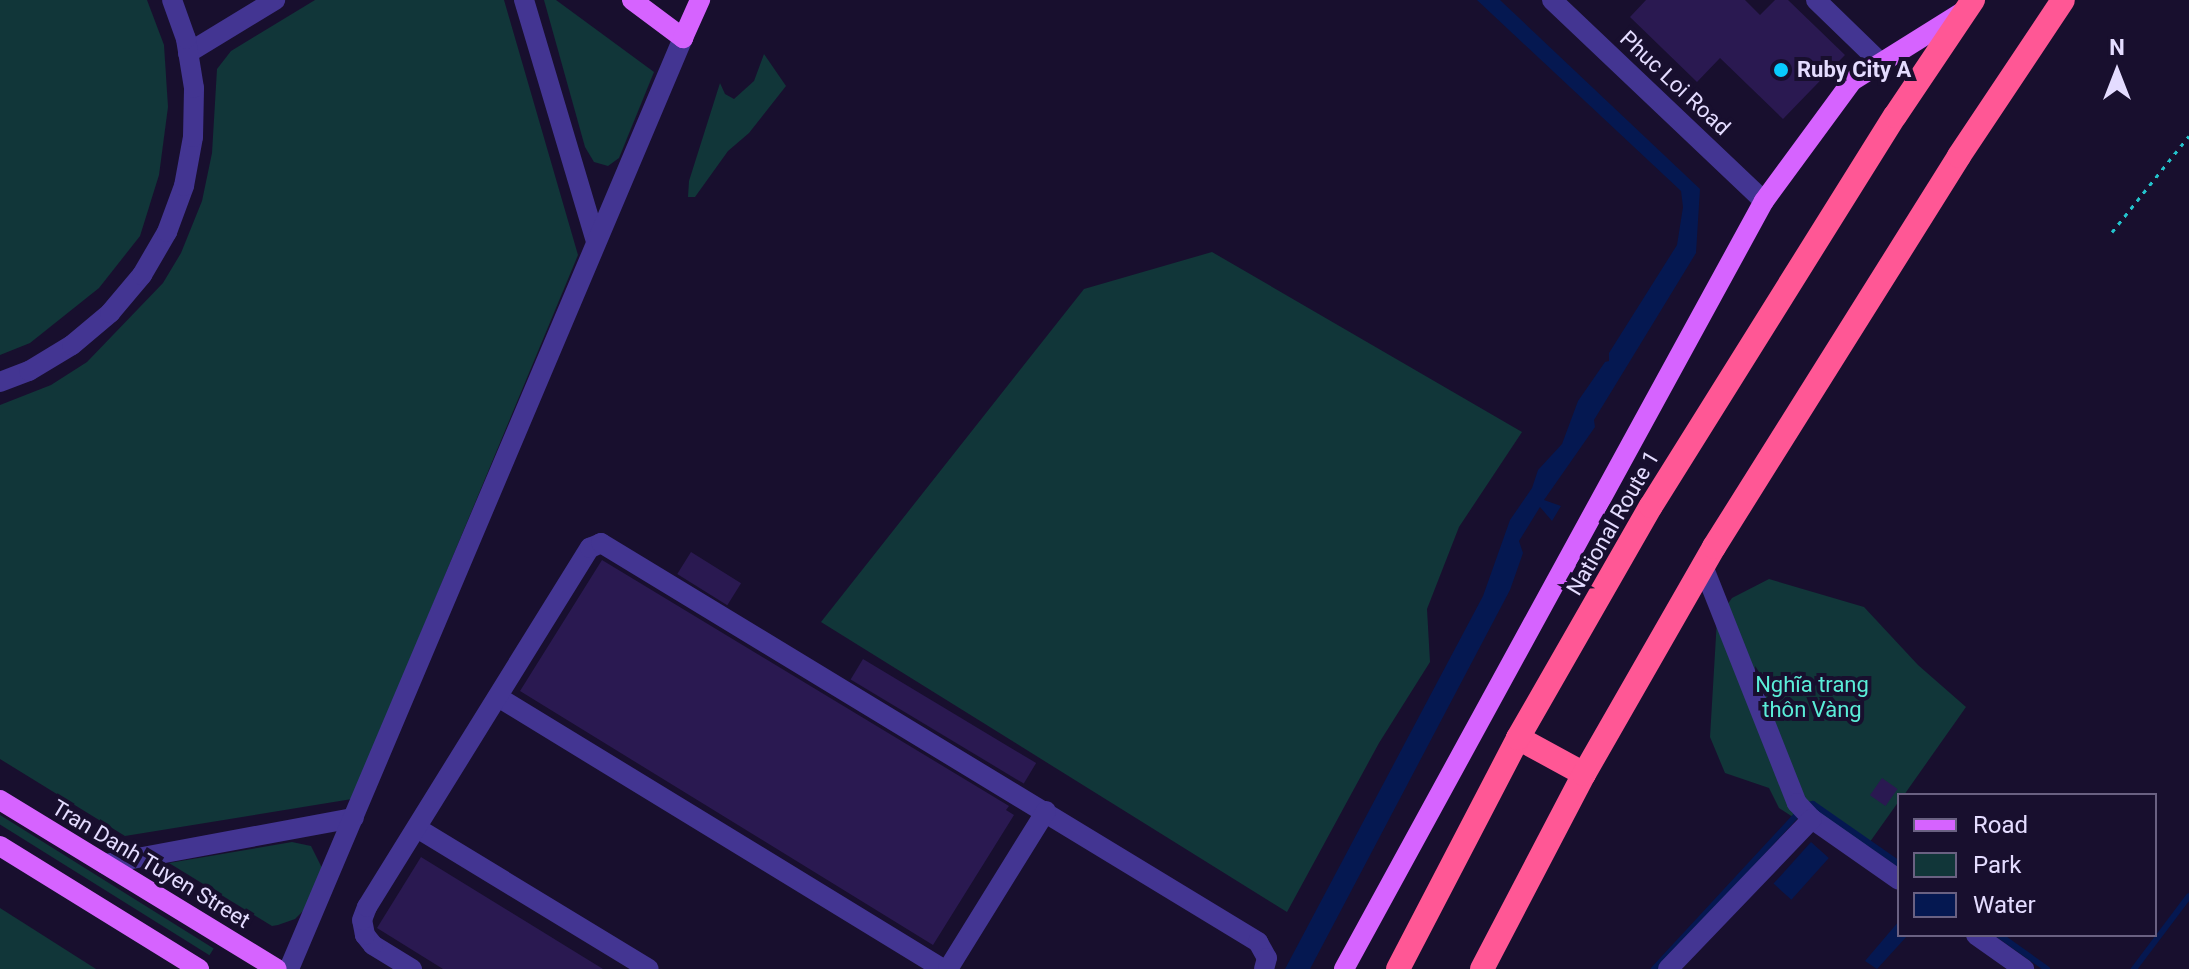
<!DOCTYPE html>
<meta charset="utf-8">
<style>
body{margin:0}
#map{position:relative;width:2189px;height:969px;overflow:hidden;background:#180f2e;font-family:Roboto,sans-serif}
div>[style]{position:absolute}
.green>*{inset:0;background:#113639;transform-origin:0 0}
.water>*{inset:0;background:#051851;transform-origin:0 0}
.stream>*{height:6px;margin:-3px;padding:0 3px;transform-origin:3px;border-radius:3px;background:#051851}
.building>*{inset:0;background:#2a1951;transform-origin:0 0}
.path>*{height:3px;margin-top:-1.5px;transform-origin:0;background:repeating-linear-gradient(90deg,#23c3cc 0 4px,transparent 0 10px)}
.minor>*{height:20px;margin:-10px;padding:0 10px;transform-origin:10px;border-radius:10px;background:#433592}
.major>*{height:20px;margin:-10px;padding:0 10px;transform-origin:10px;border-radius:10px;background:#d663ff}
.highway>*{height:24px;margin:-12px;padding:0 12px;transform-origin:12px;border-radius:12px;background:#ff5795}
.dots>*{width:22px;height:22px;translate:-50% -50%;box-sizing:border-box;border:4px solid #180f2e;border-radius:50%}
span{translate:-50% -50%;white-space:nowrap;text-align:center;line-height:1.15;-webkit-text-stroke:8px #180f2e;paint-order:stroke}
.poi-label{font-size:22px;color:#e4dcff;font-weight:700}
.left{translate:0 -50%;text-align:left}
.street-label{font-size:22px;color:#e4dcff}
.park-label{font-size:22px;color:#5aedd8}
.legend{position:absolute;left:1897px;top:793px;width:260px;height:144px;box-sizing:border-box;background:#180f2e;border:2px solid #6a6182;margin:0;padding:10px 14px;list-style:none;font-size:24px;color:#e4dcff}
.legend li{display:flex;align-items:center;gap:16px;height:40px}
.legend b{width:40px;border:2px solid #6a6182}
.north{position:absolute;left:2077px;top:32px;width:80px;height:80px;-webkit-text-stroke:6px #180f2e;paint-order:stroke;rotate:0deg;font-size:22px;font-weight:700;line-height:32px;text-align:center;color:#e4dcff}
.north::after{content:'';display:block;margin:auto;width:28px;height:36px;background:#e4dcff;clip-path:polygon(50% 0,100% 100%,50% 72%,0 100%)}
</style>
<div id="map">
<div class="green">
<i style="clip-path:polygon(0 0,147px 0,164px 45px,168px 107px,159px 175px,140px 236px,99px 288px,30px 343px,0 355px)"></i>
<i style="clip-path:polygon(315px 0,504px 0,578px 255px,352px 799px,125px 836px,0 759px,0 405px,51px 385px,87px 362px,163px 283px,181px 253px,202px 201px,212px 153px,217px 69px,231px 51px)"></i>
<i style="clip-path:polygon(544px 0,556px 0,654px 72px,619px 158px,608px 166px,594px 162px,585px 147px)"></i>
<i style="clip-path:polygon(764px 54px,786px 86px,749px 133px,728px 151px,695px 197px,688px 197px,689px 181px,720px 83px,725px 94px,734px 99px,754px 81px)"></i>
<i style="clip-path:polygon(1212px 252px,1522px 432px,1459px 527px,1427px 609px,1430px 662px,1379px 743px,1287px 912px,821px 622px,1084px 289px)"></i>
<i style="clip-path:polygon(1769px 579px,1864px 607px,1918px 665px,1966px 707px,1904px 795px,1899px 795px,1899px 801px,1867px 846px,1811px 807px,1796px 819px,1779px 808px,1769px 788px,1725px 773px,1710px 737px,1717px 619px,1732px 598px)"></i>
<i style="left:0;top:815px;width:252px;height:8px;rotate:32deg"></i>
<i style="clip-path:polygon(292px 842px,311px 846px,323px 870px,308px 906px,295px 919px,278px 925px,272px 926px,169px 863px)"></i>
<i style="clip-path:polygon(0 908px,96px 969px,0 969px)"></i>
</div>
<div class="water">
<i style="clip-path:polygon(1477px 0,1500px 0,1700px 189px,1696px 253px,1594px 420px,1595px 427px,1544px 500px,1561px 506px,1552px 521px,1540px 507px,1519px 541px,1523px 553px,1510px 590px,1310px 969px,1285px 969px,1483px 596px,1510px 520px,1532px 488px,1538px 470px,1562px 444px,1578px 401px,1605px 362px,1609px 361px,1609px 353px,1677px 245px,1683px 207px,1681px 191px)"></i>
<i style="left:1811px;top:842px;width:24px;height:56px;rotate:42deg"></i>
<i style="clip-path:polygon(1899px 921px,1899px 935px,1908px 935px,1877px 969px,1865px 961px)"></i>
</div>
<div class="stream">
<i style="left:1999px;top:935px;width:59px;rotate:35.3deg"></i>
<i style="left:1654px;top:969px;width:224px;rotate:-47.2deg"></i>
<i style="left:1806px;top:805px;width:7px;rotate:-8deg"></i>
<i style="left:1813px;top:804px;width:105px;rotate:34.9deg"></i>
<i style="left:2134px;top:969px;width:91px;rotate:-53deg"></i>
</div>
<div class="building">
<i style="clip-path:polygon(1646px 0,1745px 0,1760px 15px,1775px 0,1788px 0,1845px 55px,1783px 119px,1720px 58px,1697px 82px,1630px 17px)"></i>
<i style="left:691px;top:552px;width:59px;height:26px;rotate:32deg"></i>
<i style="clip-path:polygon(602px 560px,1009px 806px,1006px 810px,1014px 815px,933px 945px,520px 691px)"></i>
<i style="left:863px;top:659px;width:202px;height:24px;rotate:31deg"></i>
<i style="left:1882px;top:778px;width:19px;height:21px;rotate:35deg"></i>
<i style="clip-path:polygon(421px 857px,603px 969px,443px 969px,377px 928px)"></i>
</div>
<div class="path">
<i style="left:2112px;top:232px;width:123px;rotate:-51.3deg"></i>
</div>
<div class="minor">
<i style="left:524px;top:0;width:252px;rotate:73.4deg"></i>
<i style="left:1552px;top:0;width:292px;rotate:43.5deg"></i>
<i style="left:1816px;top:0;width:91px;rotate:44.1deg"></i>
<i style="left:188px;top:53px;width:102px;rotate:-31.3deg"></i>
<i style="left:0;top:382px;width:31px;rotate:-21deg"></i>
<i style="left:29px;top:371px;width:50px;rotate:-31.2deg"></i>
<i style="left:72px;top:345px;width:50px;rotate:-40.1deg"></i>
<i style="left:110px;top:313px;width:50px;rotate:-49.9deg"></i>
<i style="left:142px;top:275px;width:50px;rotate:-59.8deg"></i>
<i style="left:167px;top:232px;width:49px;rotate:-69.7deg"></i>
<i style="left:184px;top:186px;width:50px;rotate:-79.6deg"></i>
<i style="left:193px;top:137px;width:49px;rotate:-88.8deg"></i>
<i style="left:194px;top:88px;width:50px;rotate:-99.3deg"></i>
<i style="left:186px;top:39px;width:41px;rotate:-109.7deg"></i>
<i style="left:1703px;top:566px;width:255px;rotate:68.4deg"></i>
<i style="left:1797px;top:803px;width:22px;rotate:47deg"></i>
<i style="left:1812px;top:819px;width:106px;rotate:35deg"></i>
<i style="left:498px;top:697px;width:522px;rotate:31.43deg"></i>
<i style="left:417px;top:828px;width:271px;rotate:31.3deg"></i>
<i style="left:105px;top:864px;width:253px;rotate:-10.5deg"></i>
<i style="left:1976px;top:935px;width:59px;rotate:35.3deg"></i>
<i style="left:289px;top:969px;width:1011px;rotate:-67.06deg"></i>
<i style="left:412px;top:969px;width:46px;rotate:-148.4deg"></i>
<i style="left:373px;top:945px;width:13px;rotate:-129deg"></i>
<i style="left:365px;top:935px;width:15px;rotate:-101deg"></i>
<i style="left:362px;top:920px;width:14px;rotate:-69deg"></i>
<i style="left:367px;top:907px;width:423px;rotate:-58.2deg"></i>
<i style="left:590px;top:548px;width:12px;rotate:-24deg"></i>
<i style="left:601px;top:543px;width:769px;rotate:31.27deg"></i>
<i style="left:1258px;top:942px;width:18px;rotate:61deg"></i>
<i style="left:1267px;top:958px;width:11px;rotate:105deg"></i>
<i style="left:948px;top:969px;width:186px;rotate:-58.2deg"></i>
<i style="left:1668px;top:969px;width:208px;rotate:-46.2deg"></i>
</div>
<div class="major">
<i style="left:632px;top:0;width:64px;rotate:36.7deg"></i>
<i style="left:683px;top:38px;width:42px;rotate:-65.9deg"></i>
<i style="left:0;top:800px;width:324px;rotate:31.4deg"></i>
<i style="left:0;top:846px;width:234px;rotate:31.7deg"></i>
<i style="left:1344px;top:969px;width:875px;rotate:-61.33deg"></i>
<i style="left:1764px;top:201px;width:149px;rotate:-53.7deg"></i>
<i style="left:1852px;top:81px;width:132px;rotate:-32deg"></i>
</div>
<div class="highway">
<i style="left:1518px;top:738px;width:75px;rotate:28.6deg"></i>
<i style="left:1398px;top:969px;width:260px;rotate:-62.5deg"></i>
<i style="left:1518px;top:738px;width:267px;rotate:-60.2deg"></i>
<i style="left:1651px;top:506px;width:460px;rotate:-58deg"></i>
<i style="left:1895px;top:116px;width:140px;rotate:-56.1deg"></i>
<i style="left:1482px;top:969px;width:220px;rotate:-62.4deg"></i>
<i style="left:1584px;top:774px;width:262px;rotate:-60.2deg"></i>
<i style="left:1714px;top:547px;width:461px;rotate:-57.9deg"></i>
<i style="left:1959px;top:156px;width:187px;rotate:-56.3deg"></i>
</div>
<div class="dots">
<i style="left:1781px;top:70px;background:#08cbff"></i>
</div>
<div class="poi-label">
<span class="left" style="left:1797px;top:70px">Ruby City A</span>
</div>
<div class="street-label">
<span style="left:1675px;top:83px;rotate:43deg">Phuc Loi Road</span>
<span style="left:1613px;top:523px;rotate:-60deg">National Route 1</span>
<span style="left:151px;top:864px;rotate:31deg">Tran Danh Tuyen Street</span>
</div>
<div class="park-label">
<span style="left:1812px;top:697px">Nghĩa trang<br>thôn Vàng</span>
</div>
<ul class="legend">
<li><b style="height:10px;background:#d663ff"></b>Road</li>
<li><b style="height:22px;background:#113639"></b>Park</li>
<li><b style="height:22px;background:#051851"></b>Water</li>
</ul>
<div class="north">N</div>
</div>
